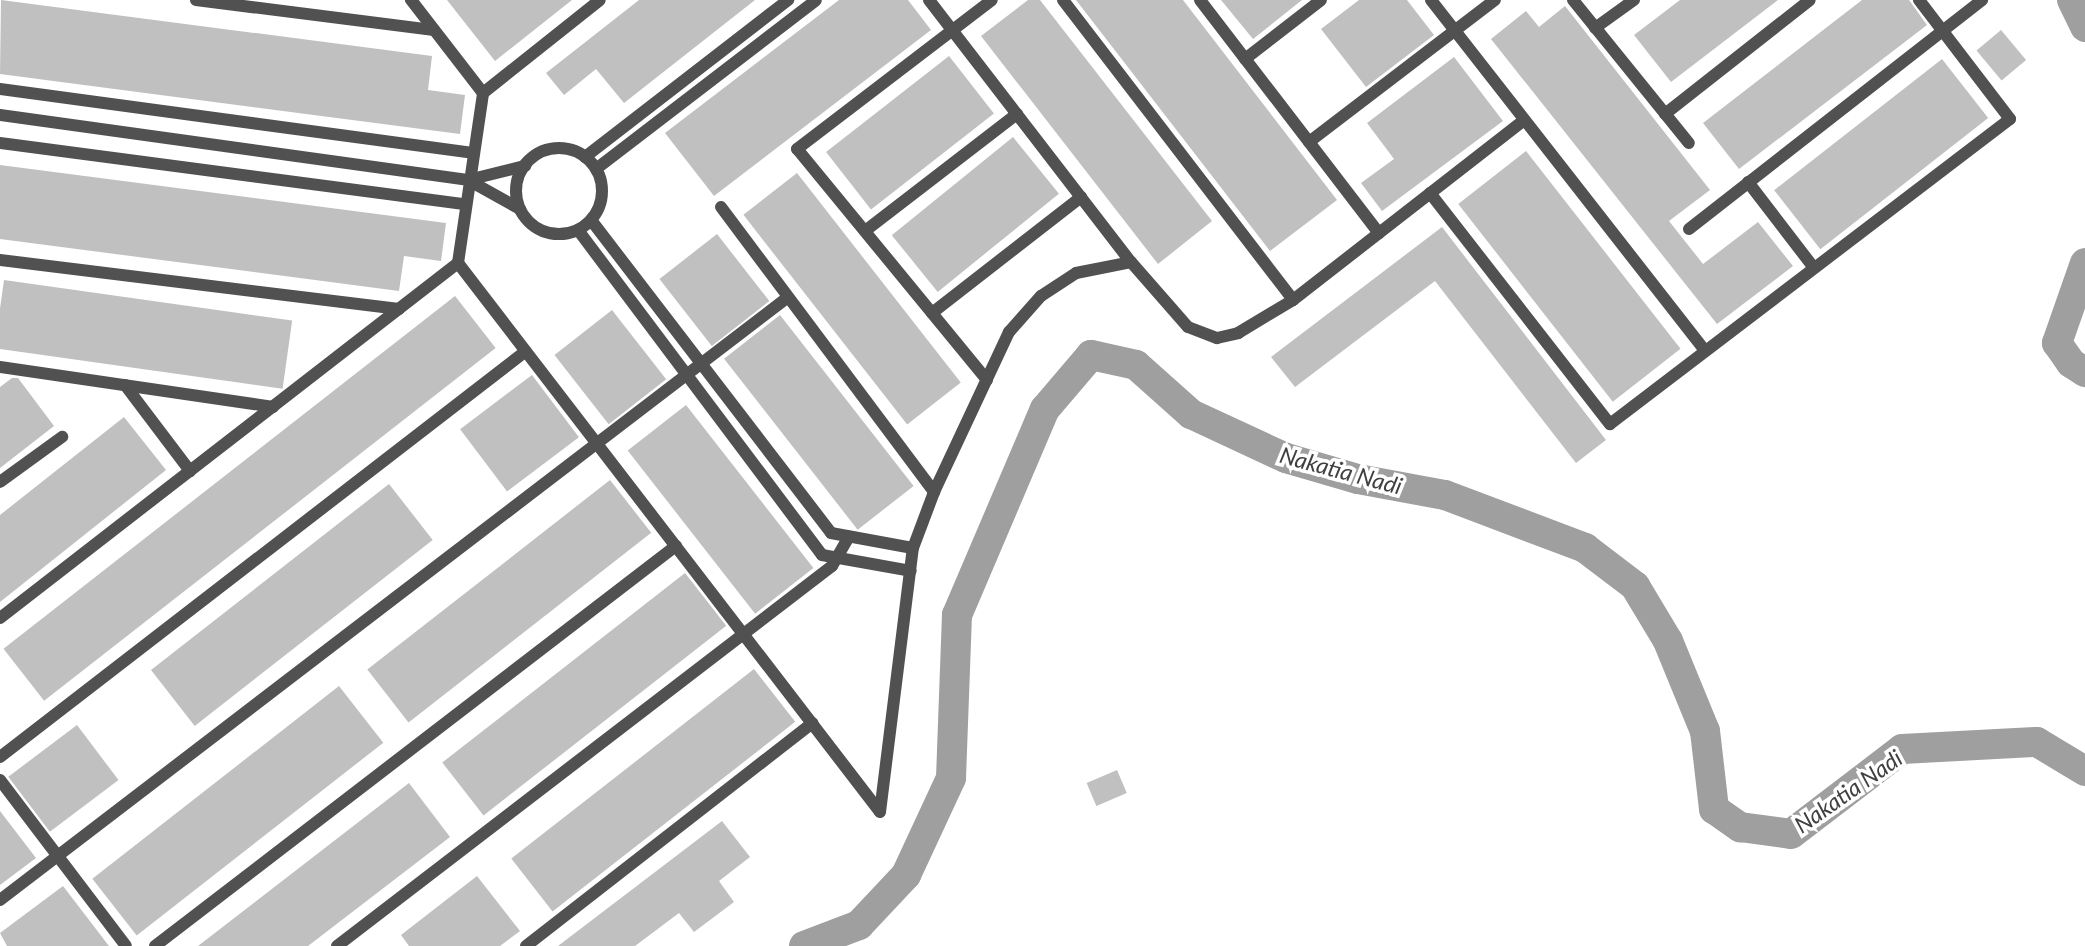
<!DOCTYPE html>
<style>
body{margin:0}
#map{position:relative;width:2085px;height:946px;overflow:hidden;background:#fff;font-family:Lato,sans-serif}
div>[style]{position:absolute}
.river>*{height:30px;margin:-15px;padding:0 15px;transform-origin:15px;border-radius:15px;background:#9f9f9f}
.building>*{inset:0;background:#c0c0c0;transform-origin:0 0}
.minor>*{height:12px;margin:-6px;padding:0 6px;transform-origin:6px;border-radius:6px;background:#515151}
.minor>.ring{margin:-6px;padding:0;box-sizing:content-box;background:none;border:12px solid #515151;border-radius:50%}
span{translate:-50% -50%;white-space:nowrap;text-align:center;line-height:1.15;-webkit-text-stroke:7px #fff;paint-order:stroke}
.water-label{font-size:23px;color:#404040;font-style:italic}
</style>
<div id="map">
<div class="river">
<i style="left:2072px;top:0;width:30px;rotate:64deg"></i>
<i style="left:2085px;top:263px;width:85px;rotate:109.3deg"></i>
<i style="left:2057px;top:343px;width:24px;rotate:55deg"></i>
<i style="left:2071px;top:363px;width:17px;rotate:33deg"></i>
<i style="left:804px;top:946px;width:59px;rotate:-20.9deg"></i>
<i style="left:859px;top:925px;width:69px;rotate:-46.8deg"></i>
<i style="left:906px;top:875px;width:107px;rotate:-65.1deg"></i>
<i style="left:951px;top:778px;width:163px;rotate:-87.9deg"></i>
<i style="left:957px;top:615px;width:224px;rotate:-66.9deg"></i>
<i style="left:1045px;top:409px;width:71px;rotate:-49.6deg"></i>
<i style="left:1091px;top:355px;width:46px;rotate:12.5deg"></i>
<i style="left:1136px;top:365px;width:74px;rotate:41.7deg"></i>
<i style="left:1191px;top:414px;width:105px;rotate:24.9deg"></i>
<i style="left:1286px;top:458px;width:75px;rotate:16.3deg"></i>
<i style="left:1358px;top:479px;width:88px;rotate:10.4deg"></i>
<i style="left:1445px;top:495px;width:150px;rotate:20.7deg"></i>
<i style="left:1585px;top:548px;width:63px;rotate:37.2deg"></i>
<i style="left:1635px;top:586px;width:64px;rotate:59deg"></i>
<i style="left:1668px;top:641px;width:97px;rotate:67.7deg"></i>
<i style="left:1705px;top:731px;width:79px;rotate:83.4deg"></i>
<i style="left:1714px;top:809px;width:32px;rotate:35deg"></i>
<i style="left:1740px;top:827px;width:51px;rotate:7.8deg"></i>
<i style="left:1791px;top:834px;width:140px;rotate:-37.4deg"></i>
<i style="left:1902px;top:749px;width:135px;rotate:-3deg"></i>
<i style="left:2037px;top:742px;width:56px;rotate:31.1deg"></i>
</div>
<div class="building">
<i style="clip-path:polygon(1px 0,432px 56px,428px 90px,465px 95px,460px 134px,0 74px)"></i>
<i style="clip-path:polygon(447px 0,572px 0,495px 61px)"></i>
<i style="clip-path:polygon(639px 0,755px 0,624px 103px,596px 69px,564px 95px,546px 73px)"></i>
<i style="clip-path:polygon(839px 0,908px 0,931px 30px,714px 196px,665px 133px)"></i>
<i style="clip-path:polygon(1028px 0,1040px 0,1212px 221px,1158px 264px,981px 36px)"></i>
<i style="clip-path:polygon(1076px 0,1183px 0,1337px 200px,1270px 251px)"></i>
<i style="clip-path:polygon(1221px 0,1302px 0,1253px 39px)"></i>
<i style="clip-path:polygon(1359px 0,1407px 0,1434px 35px,1366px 87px,1321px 29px)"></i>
<i style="clip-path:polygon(1680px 0,1778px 0,1671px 82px,1634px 35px)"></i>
<i style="clip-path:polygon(1862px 0,1909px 0,1927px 25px,1739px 169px,1703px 123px)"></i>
<i style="clip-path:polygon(1565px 6px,1710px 190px,1669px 221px,1703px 264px,1758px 222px,1793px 266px,1717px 324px,1491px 39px,1526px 11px,1539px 27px)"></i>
<i style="left:2001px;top:30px;width:39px;height:32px;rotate:50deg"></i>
<i style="left:949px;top:56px;width:73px;height:156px;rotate:52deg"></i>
<i style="clip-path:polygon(1454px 57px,1503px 121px,1382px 211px,1361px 183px,1394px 159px,1367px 123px)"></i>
<i style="left:1942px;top:59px;width:75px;height:213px;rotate:52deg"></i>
<i style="left:1013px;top:137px;width:73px;height:156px;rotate:51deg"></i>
<i style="left:1526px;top:151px;width:251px;height:86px;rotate:52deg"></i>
<i style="clip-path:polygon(0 165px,446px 223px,441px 261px,404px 256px,399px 291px,0 239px)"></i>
<i style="left:797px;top:173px;width:266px;height:68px;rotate:52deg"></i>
<i style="clip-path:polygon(1442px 227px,1606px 440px,1576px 463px,1435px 281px,1295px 387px,1271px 357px)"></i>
<i style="left:717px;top:234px;width:85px;height:73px;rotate:52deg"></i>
<i style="left:4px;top:280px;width:291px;height:69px;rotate:8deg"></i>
<i style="left:455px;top:296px;width:66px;height:573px;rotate:52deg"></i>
<i style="left:612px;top:310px;width:88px;height:73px;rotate:52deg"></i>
<i style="left:780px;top:315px;width:217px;height:71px;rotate:52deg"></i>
<i style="left:532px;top:375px;width:78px;height:90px;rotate:53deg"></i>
<i style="clip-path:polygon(12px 378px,18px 378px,54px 426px,0 468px,0 387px)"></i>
<i style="left:686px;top:405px;width:207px;height:74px;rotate:52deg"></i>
<i style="clip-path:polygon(124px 417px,166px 470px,0 602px,0 515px)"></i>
<i style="left:610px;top:480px;width:67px;height:308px;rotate:52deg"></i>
<i style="left:389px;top:484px;width:71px;height:302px;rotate:52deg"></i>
<i style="left:685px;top:573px;width:67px;height:308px;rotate:52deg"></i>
<i style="left:754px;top:669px;width:67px;height:308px;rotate:52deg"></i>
<i style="left:339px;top:686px;width:72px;height:313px;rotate:52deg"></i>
<i style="left:77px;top:725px;width:69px;height:86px;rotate:53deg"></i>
<i style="left:1117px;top:770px;width:25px;height:33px;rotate:67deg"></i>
<i style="clip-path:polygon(409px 783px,450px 837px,308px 946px,198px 946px)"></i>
<i style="clip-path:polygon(0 811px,36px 858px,0 885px)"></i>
<i style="clip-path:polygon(722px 821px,750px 857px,719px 881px,734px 902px,694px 932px,679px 913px,635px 946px,558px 946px)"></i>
<i style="clip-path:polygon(477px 876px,520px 931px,500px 946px,409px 946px,401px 935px)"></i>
<i style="clip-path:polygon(63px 886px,109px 946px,7px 946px,0 933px)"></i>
</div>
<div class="minor">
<i style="left:196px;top:0;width:240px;rotate:7.2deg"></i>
<i style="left:929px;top:0;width:331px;rotate:52.4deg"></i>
<i style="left:1131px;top:262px;width:86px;rotate:48.8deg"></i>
<i style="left:1188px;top:327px;width:31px;rotate:21deg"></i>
<i style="left:1217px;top:338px;width:22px;rotate:-13deg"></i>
<i style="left:1238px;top:333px;width:64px;rotate:-31deg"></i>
<i style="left:1293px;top:300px;width:293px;rotate:-37.9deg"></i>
<i style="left:1063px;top:0;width:378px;rotate:52.5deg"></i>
<i style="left:1200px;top:0;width:294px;rotate:52.5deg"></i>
<i style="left:1431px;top:0;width:445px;rotate:52deg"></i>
<i style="left:1573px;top:0;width:184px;rotate:51deg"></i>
<i style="left:1595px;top:28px;width:48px;rotate:-35.7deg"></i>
<i style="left:1245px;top:59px;width:96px;rotate:-37.8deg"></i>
<i style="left:0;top:89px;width:477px;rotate:7.7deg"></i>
<i style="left:483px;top:93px;width:149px;rotate:-38.5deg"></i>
<i style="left:1665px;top:114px;width:184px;rotate:-38.2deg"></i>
<i style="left:0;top:115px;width:472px;rotate:7.9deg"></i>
<i style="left:1309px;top:142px;width:234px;rotate:-37.4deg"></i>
<i style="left:0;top:143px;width:470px;rotate:7.5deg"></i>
<i class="ring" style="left:516px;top:148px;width:74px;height:74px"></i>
<i style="left:585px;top:157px;width:257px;rotate:-37.7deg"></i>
<i style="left:596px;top:169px;width:277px;rotate:-37.5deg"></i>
<i style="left:1748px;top:182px;width:108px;rotate:52.5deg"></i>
<i style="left:1430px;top:193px;width:293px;rotate:52.1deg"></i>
<i style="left:1610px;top:424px;width:503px;rotate:-37.33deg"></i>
<i style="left:2010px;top:119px;width:150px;rotate:-127.4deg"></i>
<i style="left:721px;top:207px;width:356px;rotate:53.2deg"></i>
<i style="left:520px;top:209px;width:60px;rotate:-150.9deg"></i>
<i style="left:468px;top:180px;width:59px;rotate:-13.8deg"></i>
<i style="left:591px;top:220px;width:394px;rotate:52.5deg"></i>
<i style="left:831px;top:533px;width:83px;rotate:10.4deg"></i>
<i style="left:1689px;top:229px;width:372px;rotate:-38deg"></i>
<i style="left:578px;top:230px;width:406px;rotate:53.1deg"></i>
<i style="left:822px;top:555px;width:90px;rotate:10.2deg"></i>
<i style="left:865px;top:231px;width:192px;rotate:-37.6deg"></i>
<i style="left:0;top:260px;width:402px;rotate:7deg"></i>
<i style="left:458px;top:263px;width:692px;rotate:52.45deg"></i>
<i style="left:932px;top:313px;width:189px;rotate:-37.9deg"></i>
<i style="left:0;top:367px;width:276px;rotate:8.3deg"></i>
<i style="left:987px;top:380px;width:299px;rotate:-129.4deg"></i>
<i style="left:797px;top:149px;width:245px;rotate:-37.4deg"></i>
<i style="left:125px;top:385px;width:108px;rotate:52.9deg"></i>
<i style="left:0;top:482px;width:77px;rotate:-36deg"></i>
<i style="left:0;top:618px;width:579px;rotate:-37.78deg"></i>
<i style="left:458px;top:263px;width:172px;rotate:-81.6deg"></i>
<i style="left:483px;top:93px;width:118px;rotate:-127.7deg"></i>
<i style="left:0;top:757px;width:664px;rotate:-37.66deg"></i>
<i style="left:0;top:780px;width:208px;rotate:52.8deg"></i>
<i style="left:880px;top:812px;width:266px;rotate:-82.9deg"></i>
<i style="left:913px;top:548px;width:60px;rotate:-69.4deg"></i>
<i style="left:934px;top:492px;width:177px;rotate:-64.9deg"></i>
<i style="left:1009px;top:332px;width:48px;rotate:-48.4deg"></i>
<i style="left:1041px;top:296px;width:42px;rotate:-33.3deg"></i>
<i style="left:1076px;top:273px;width:56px;rotate:-11.3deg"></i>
<i style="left:0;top:900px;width:992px;rotate:-37.42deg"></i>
<i style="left:155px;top:946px;width:657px;rotate:-37.52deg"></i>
<i style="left:337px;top:946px;width:624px;rotate:-37.51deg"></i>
<i style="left:832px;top:566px;width:34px;rotate:-60deg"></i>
<i style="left:526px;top:946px;width:363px;rotate:-37.9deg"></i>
</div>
<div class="water-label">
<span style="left:1341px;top:470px;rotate:15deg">Nakatia Nadi</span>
<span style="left:1848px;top:791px;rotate:-35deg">Nakatia Nadi</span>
</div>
</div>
